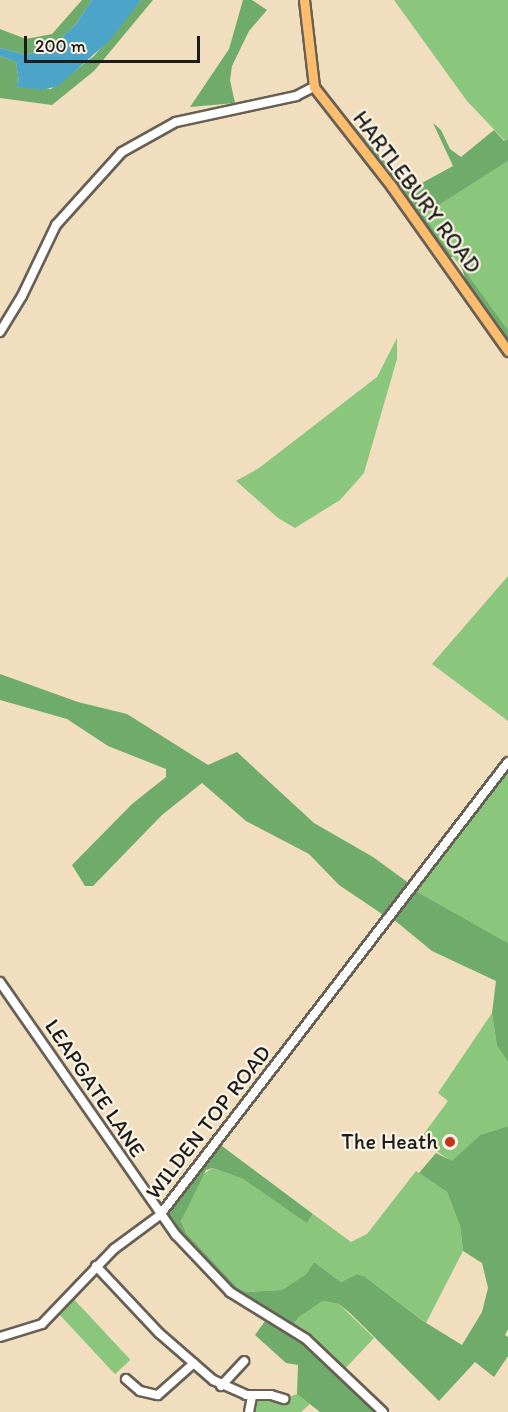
<!DOCTYPE html>
<style>
body{margin:0}
#map{position:relative;width:508px;height:1412px;overflow:hidden;background:#f1debe;font-family:Itim,sans-serif}
div>[style]{position:absolute}
.green>*{inset:0;background:#8ac67b;transform-origin:0 0}
.forest>*{inset:0;background:#6fab6b}
.water>*{inset:0;background:#4ca4c9}
.roads{filter:drop-shadow(2px 0 #676055) drop-shadow(-2px 0 #676055) drop-shadow(0 2px #676055) drop-shadow(0 -2px #676055)}
.minor>*{height:8px;margin:-4px;padding:0 4px;transform-origin:4px;border-radius:4px;background:#fff}
.major>*{height:9px;margin:-4.5px;padding:0 4.5px;transform-origin:4.5px;border-radius:4.5px;background:#fcbd6f}
.dots>*{width:16px;height:16px;translate:-50% -50%;box-sizing:border-box;border:3px solid #fcf5e5;border-radius:50%}
span{translate:-50% -50%;white-space:nowrap;text-align:center;line-height:1.15;-webkit-text-stroke:4.5px #fcf5e5;paint-order:stroke}
.street-label{font-size:22px;color:#1c1c1c}
.poi-label{font-size:22px;color:#1c1c1c}
.right{translate:-100% -50%;text-align:right}
.scale{position:absolute;left:24px;top:36px;width:176px;height:27px;box-sizing:border-box;border:3px solid #1c1c1c;border-top:0;padding-left:8px;font-size:18px;line-height:21px;white-space:nowrap;color:#1c1c1c;-webkit-text-stroke:4px #fcf5e5;paint-order:stroke}
</style>
<div id="map">
<div class="green">
<i style="clip-path:polygon(394px 0,508px 0,508px 139px,505px 141px,467px 101px)"></i>
<i style="clip-path:polygon(508px 161px,508px 330px,422px 215px)"></i>
<i style="clip-path:polygon(397px 338px,397px 359px,364px 473px,340px 500px,295px 528px,278px 518px,236px 481px,259px 468px,377px 377px)"></i>
<i style="clip-path:polygon(508px 576px,508px 721px,432px 664px)"></i>
<i style="clip-path:polygon(508px 769px,508px 943px,414px 890px)"></i>
<i style="clip-path:polygon(492px 1013px,497px 1046px,508px 1062px,508px 1126px,480px 1135px,452px 1162px,420px 1139px,448px 1101px,438px 1093px)"></i>
<i style="clip-path:polygon(213px 1168px,243px 1179px,307px 1222px,313px 1214px,351px 1242px,367px 1234px,416px 1171px,447px 1192px,460px 1226px,463px 1251px,426px 1323px,364px 1276px,357px 1274px,341px 1282px,314px 1262px,306px 1274px,282px 1290px,245px 1292px,237px 1287px,186px 1233px,181px 1221px,200px 1176px)"></i>
<i style="left:69px;top:1294px;width:90px;height:21px;rotate:47deg"></i>
<i style="clip-path:polygon(323px 1301px,339px 1304px,374px 1338px,341px 1373px,290px 1328px,299px 1317px)"></i>
<i style="clip-path:polygon(297px 1394px,310px 1404px,301px 1412px,249px 1412px,252px 1396px,284px 1399px)"></i>
</div>
<div class="forest">
<i style="clip-path:polygon(82px 0,92px 0,76px 24px,53px 46px,26px 55px,0 48px,0 29px,26px 39px,52px 34px)"></i>
<i style="clip-path:polygon(141px 0,153px 0,94px 71px,52px 105px,0 98px,0 56px,16px 62px,19px 82px,15px 86px,51px 89px,94px 56px)"></i>
<i style="clip-path:polygon(243px 0,252px 0,267px 10px,249px 31px,232px 66px,230px 80px,235px 103px,190px 107px,229px 49px)"></i>
<i style="clip-path:polygon(324px 91px,409px 190px,453px 166px,433px 123px,441px 130px,450px 149px,461px 157px,494px 130px,504px 141px,508px 139px,508px 161px,423px 215px,453px 257px,449px 258px)"></i>
<i style="clip-path:polygon(461px 266px,508px 330px,508px 344px,469px 289px)"></i>
<i style="clip-path:polygon(0 674px,78px 702px,127px 714px,208px 765px,237px 752px,314px 823px,373px 857px,410px 884px,385px 916px,339px 885px,309px 854px,246px 821px,202px 783px,162px 815px,93px 886px,85px 886px,72px 865px,132px 804px,166px 777px,166px 769px,108px 746px,67px 719px,0 700px)"></i>
<i style="clip-path:polygon(414px 890px,508px 943px,508px 1062px,497px 1046px,492px 1013px,496px 981px,432px 951px,393px 919px)"></i>
<i style="clip-path:polygon(508px 1126px,508px 1329px,505px 1335px,508px 1337px,508px 1356px,494px 1377px,475px 1362px,439px 1401px,350px 1313px,339px 1304px,323px 1301px,299px 1317px,290px 1328px,383px 1412px,320px 1412px,297px 1394px,298px 1365px,286px 1363px,255px 1335px,268px 1317px,237px 1297px,160px 1215px,218px 1143px,313px 1214px,307px 1223px,243px 1179px,213px 1168px,206px 1170px,181px 1221px,186px 1233px,237px 1287px,245px 1292px,282px 1290px,306px 1274px,314px 1262px,341px 1282px,357px 1274px,364px 1276px,423px 1321px,462px 1345px,482px 1312px,488px 1288px,482px 1263px,463px 1251px,460px 1226px,447px 1192px,419px 1173px,436px 1153px,452px 1161px,480px 1135px)"></i>
</div>
<div class="water">
<i style="clip-path:polygon(92px 0,141px 0,110px 40px,58px 86px,42px 90px,14px 86px,19px 82px,16px 62px,0 56px,0 48px,26px 55px,53px 46px,76px 24px)"></i>
</div>
<div class="roads">
<div class="minor">
<i style="left:0;top:332px;width:42px;rotate:-58.6deg"></i>
<i style="left:22px;top:296px;width:79px;rotate:-64.4deg"></i>
<i style="left:56px;top:225px;width:98px;rotate:-47.9deg"></i>
<i style="left:122px;top:152px;width:62px;rotate:-29.1deg"></i>
<i style="left:176px;top:122px;width:123px;rotate:-12.2deg"></i>
<i style="left:296px;top:96px;width:20px;rotate:-27deg"></i>
<i style="left:0;top:982px;width:308px;rotate:55.2deg"></i>
<i style="left:176px;top:1235px;width:79px;rotate:46.5deg"></i>
<i style="left:230px;top:1292px;width:89px;rotate:31.7deg"></i>
<i style="left:306px;top:1339px;width:106px;rotate:43.5deg"></i>
<i style="left:96px;top:1266px;width:92px;rotate:46.8deg"></i>
<i style="left:159px;top:1333px;width:72px;rotate:41deg"></i>
<i style="left:213px;top:1380px;width:36px;rotate:24deg"></i>
<i style="left:246px;top:1395px;width:25px"></i>
<i style="left:271px;top:1395px;width:14px;rotate:17deg"></i>
<i style="left:0;top:1337px;width:44px;rotate:-17.2deg"></i>
<i style="left:42px;top:1324px;width:104px;rotate:-46.2deg"></i>
<i style="left:114px;top:1249px;width:57px;rotate:-36.5deg"></i>
<i style="left:160px;top:1215px;width:571px;rotate:-52.47deg"></i>
<i style="left:126px;top:1379px;width:18px;rotate:41deg"></i>
<i style="left:140px;top:1391px;width:18px;rotate:13deg"></i>
<i style="left:158px;top:1395px;width:48px;rotate:-41.6deg"></i>
<i style="left:221px;top:1386px;width:34px;rotate:-47deg"></i>
<i style="left:249px;top:1412px;width:16px;rotate:-79deg"></i>
</div>
<div class="major">
<i style="left:304px;top:0;width:88px;rotate:83.4deg"></i>
<i style="left:314px;top:87px;width:127px;rotate:52deg"></i>
<i style="left:392px;top:187px;width:201px;rotate:54.7deg"></i>
</div>
</div>
<div class="dots">
<i style="left:450px;top:1142px;background:#c8321e"></i>
</div>
<div class="street-label">
<span style="left:417px;top:192px;rotate:53deg">HARTLEBURY ROAD</span>
<span style="left:95px;top:1088px;rotate:56deg">LEAPGATE LANE</span>
<span style="left:208px;top:1122px;rotate:-52deg">WILDEN TOP ROAD</span>
</div>
<div class="poi-label">
<span class="right" style="left:438px;top:1142px">The Heath</span>
</div>
<div class="scale">200 m</div>
</div>
